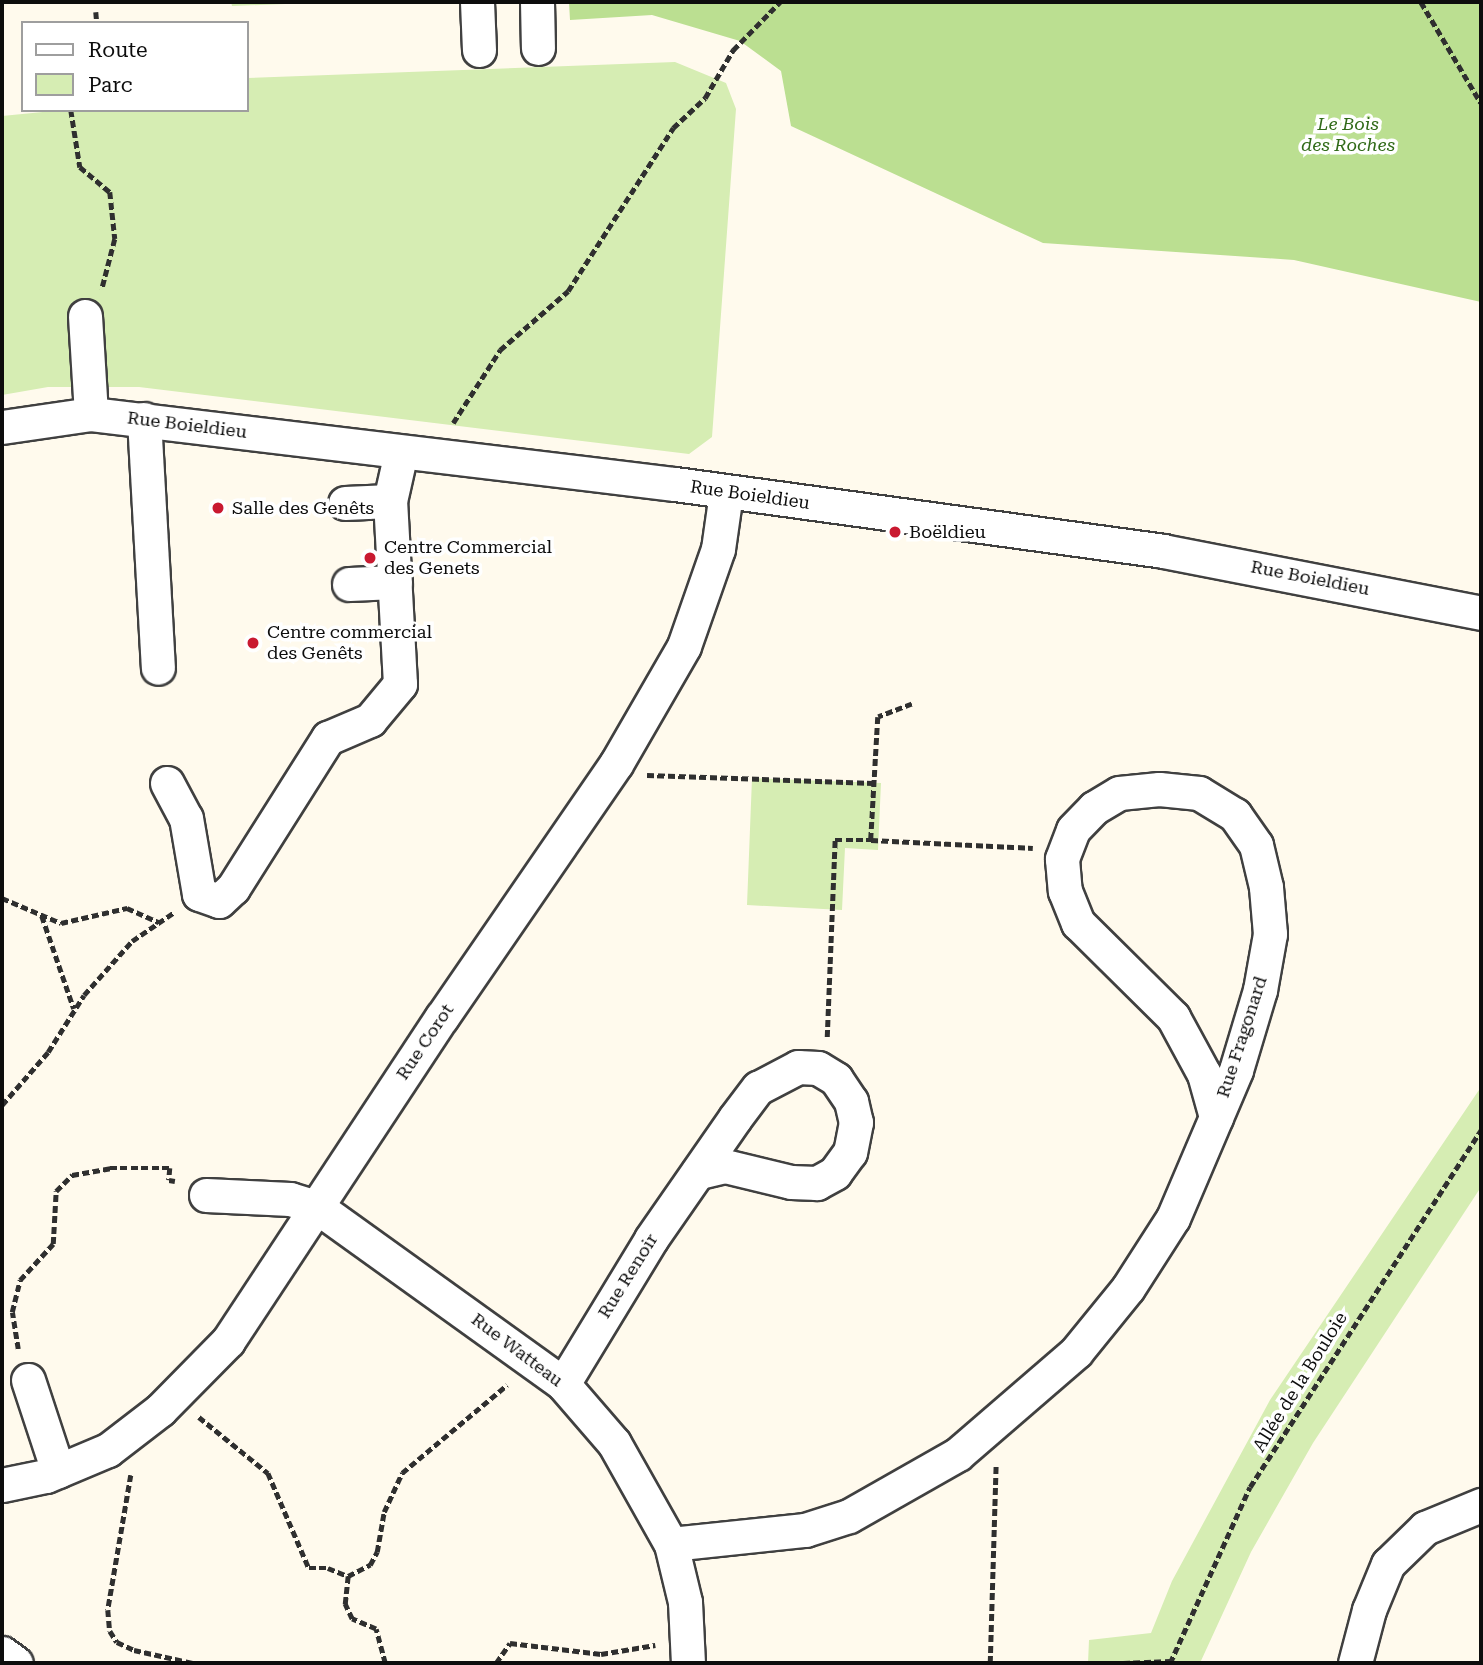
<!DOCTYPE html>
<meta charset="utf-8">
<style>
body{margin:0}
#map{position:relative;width:1483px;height:1665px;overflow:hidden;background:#fffaed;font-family:"Roboto Serif",serif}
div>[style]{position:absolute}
.green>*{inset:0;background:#d6edb3}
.forest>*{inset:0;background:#bbdf91}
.path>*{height:4.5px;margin-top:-2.25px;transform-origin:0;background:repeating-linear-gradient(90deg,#2f2f2f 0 7px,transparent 0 10.5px)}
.roads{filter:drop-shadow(2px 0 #404040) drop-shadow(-2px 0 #404040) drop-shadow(0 2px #404040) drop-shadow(0 -2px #404040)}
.minor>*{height:33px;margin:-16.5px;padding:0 16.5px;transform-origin:16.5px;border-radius:16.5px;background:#fff}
.dots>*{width:19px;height:19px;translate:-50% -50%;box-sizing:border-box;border:4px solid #fff;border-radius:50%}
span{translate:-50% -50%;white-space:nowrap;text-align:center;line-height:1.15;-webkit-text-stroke:7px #fff;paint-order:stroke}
.park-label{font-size:18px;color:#306a18;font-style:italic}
.street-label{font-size:18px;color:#0d0d0d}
.poi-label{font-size:18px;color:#0d0d0d}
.left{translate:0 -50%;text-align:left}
.frame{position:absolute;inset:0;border:4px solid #0d0d0d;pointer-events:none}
.legend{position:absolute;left:21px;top:21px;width:228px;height:91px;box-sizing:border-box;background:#fff;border:2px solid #9e9e9e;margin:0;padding:9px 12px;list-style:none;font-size:21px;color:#0d0d0d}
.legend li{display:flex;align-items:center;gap:14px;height:35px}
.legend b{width:35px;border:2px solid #9e9e9e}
</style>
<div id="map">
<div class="green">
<i style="clip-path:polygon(231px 2px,336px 2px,232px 6px)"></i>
<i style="clip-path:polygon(675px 62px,726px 83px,736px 109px,712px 437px,689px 454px,139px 387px,48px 387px,2px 395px,2px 116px,63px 110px,247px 110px,247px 78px)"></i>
<i style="clip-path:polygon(752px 778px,881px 783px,878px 850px,845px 848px,842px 910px,747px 905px)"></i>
<i style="clip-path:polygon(1481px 1087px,1481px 1187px,1313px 1443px,1251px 1552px,1200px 1663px,1088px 1663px,1089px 1640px,1151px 1633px,1172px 1581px,1270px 1400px)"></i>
</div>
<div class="forest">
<i style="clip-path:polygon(569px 2px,1481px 2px,1481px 302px,1294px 260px,1043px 243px,791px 126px,781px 71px,740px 41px,652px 15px,570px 20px)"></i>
</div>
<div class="path">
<i style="left:1421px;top:2px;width:117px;rotate:59.3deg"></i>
<i style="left:96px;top:12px;width:11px;rotate:85deg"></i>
<i style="left:71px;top:110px;width:58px;rotate:81deg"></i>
<i style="left:80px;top:167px;width:39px;rotate:40deg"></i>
<i style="left:110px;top:192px;width:47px;rotate:83.9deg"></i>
<i style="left:115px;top:239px;width:52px;rotate:104.6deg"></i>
<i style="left:453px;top:423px;width:87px;rotate:-57.2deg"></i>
<i style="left:500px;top:350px;width:90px;rotate:-40.9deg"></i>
<i style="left:568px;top:291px;width:194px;rotate:-57.2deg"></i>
<i style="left:673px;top:128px;width:44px;rotate:-43.2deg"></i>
<i style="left:705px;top:98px;width:56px;rotate:-59.7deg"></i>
<i style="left:733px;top:50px;width:67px;rotate:-45.6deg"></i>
<i style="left:912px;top:704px;width:36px;rotate:159deg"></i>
<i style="left:878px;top:717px;width:123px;rotate:93.3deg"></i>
<i style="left:871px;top:840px;width:162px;rotate:2.8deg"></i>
<i style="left:647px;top:775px;width:226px;rotate:2deg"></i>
<i style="left:2px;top:898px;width:64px;rotate:23deg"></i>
<i style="left:61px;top:923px;width:68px;rotate:-12.8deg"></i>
<i style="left:127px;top:908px;width:35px;rotate:24deg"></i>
<i style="left:42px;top:916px;width:98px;rotate:71deg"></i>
<i style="left:827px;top:1037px;width:197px;rotate:-87.7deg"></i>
<i style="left:835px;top:840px;width:36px"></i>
<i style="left:2px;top:1105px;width:70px;rotate:-49deg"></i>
<i style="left:48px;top:1052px;width:67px;rotate:-57.7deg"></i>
<i style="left:84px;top:995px;width:72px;rotate:-48.4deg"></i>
<i style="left:132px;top:941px;width:50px;rotate:-34.3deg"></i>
<i style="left:18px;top:1349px;width:37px;rotate:-99deg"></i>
<i style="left:12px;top:1312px;width:33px;rotate:-76deg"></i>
<i style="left:20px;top:1280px;width:49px;rotate:-47.5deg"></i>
<i style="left:53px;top:1244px;width:53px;rotate:-86.8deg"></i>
<i style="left:56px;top:1191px;width:23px;rotate:-45deg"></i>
<i style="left:72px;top:1175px;width:39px;rotate:-10deg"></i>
<i style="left:110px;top:1168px;width:60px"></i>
<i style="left:170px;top:1168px;width:12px;rotate:95deg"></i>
<i style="left:169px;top:1180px;width:6px;rotate:9deg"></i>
<i style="left:199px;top:1417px;width:89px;rotate:39.1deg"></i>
<i style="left:268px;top:1473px;width:103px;rotate:66.7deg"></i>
<i style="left:309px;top:1568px;width:19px"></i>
<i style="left:328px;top:1568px;width:22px;rotate:22deg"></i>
<i style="left:131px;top:1475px;width:137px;rotate:99.7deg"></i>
<i style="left:108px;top:1610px;width:21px;rotate:85deg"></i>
<i style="left:110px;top:1631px;width:13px;rotate:58deg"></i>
<i style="left:117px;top:1642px;width:19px;rotate:25deg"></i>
<i style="left:134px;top:1650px;width:60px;rotate:12.4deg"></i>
<i style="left:385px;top:1663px;width:35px;rotate:-105deg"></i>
<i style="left:376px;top:1629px;width:26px;rotate:-157deg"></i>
<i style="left:352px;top:1619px;width:17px;rotate:-115deg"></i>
<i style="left:345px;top:1604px;width:28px;rotate:-84deg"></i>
<i style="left:348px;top:1576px;width:25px;rotate:-27deg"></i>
<i style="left:370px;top:1565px;width:15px;rotate:-62deg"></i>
<i style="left:377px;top:1552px;width:41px;rotate:-80.1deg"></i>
<i style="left:384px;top:1512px;width:43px;rotate:-65.2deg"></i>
<i style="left:402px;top:1473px;width:137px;rotate:-40deg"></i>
<i style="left:496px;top:1663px;width:24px;rotate:-55deg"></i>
<i style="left:510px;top:1643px;width:92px;rotate:6.9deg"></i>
<i style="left:601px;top:1654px;width:55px;rotate:-9.5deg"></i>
<i style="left:990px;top:1663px;width:198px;rotate:-88.3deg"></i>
<i style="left:1123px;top:1663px;width:47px;rotate:-2.4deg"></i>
<i style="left:1170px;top:1663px;width:193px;rotate:-65.6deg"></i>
<i style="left:1250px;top:1487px;width:425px;rotate:-57.1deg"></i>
</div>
<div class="roads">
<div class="minor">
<i style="left:477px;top:2px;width:48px;rotate:87.6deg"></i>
<i style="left:537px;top:2px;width:46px;rotate:88.8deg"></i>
<i style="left:85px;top:316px;width:98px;rotate:86.5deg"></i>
<i style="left:144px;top:419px;width:249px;rotate:86.8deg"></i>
<i style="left:2px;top:427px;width:90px;rotate:-8.3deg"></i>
<i style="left:91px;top:414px;width:588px;rotate:6.84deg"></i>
<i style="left:675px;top:484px;width:493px;rotate:7.8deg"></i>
<i style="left:1163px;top:551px;width:324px;rotate:11deg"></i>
<i style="left:345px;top:503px;width:45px;rotate:-2.5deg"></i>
<i style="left:349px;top:584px;width:46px;rotate:-2.5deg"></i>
<i style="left:167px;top:783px;width:40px;rotate:62deg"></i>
<i style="left:186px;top:818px;width:77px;rotate:80.3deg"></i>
<i style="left:199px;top:894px;width:21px;rotate:19deg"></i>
<i style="left:219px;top:901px;width:19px;rotate:-43deg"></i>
<i style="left:233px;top:888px;width:178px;rotate:-57.7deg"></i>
<i style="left:328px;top:738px;width:46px;rotate:-23.2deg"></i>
<i style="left:370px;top:720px;width:47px;rotate:-50.2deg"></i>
<i style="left:400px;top:684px;width:183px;rotate:-93.1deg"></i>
<i style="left:390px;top:501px;width:50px;rotate:-77.3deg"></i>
<i style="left:206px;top:1195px;width:84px;rotate:2.7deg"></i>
<i style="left:290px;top:1199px;width:28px;rotate:17deg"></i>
<i style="left:317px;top:1207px;width:303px;rotate:35.7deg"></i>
<i style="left:563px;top:1384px;width:78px;rotate:49.2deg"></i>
<i style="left:614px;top:1443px;width:116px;rotate:60.6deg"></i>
<i style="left:671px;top:1544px;width:60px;rotate:76.4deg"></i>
<i style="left:685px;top:1602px;width:61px;rotate:87.2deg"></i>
<i style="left:28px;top:1380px;width:96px;rotate:71.8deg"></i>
<i style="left:563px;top:1384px;width:170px;rotate:-58.7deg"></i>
<i style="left:651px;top:1239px;width:147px;rotate:-55.2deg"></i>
<i style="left:735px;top:1118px;width:38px;rotate:-53deg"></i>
<i style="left:758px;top:1088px;width:45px;rotate:-27.7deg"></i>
<i style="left:798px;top:1067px;width:20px;rotate:3deg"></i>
<i style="left:818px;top:1068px;width:21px;rotate:31deg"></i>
<i style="left:836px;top:1079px;width:27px;rotate:56deg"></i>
<i style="left:851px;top:1101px;width:22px;rotate:77deg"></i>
<i style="left:856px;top:1122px;width:31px;rotate:101deg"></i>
<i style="left:850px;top:1152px;width:26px;rotate:126deg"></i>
<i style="left:835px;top:1173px;width:21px;rotate:151deg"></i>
<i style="left:817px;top:1183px;width:26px;rotate:-178deg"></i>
<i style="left:791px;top:1182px;width:68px;rotate:-166.4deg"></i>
<i style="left:725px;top:1166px;width:28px;rotate:167deg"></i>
<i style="left:2px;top:1485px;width:45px;rotate:-11.6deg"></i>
<i style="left:46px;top:1476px;width:67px;rotate:-22.8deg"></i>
<i style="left:108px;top:1450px;width:66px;rotate:-37.6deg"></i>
<i style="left:160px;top:1410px;width:97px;rotate:-45.4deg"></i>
<i style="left:228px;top:1341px;width:388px;rotate:-56.6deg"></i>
<i style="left:442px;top:1017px;width:307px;rotate:-55.5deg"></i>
<i style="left:616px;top:764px;width:136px;rotate:-60deg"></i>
<i style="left:684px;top:646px;width:103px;rotate:-70.7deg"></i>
<i style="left:718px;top:549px;width:57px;rotate:-81.9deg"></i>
<i style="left:671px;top:1544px;width:135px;rotate:-6deg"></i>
<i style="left:805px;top:1530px;width:46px;rotate:-17.7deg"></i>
<i style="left:849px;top:1516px;width:125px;rotate:-29.6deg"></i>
<i style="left:958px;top:1454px;width:156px;rotate:-40.8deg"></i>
<i style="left:1076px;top:1352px;width:82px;rotate:-50.9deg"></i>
<i style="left:1128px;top:1288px;width:83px;rotate:-57.3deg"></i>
<i style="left:1173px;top:1218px;width:161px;rotate:-66.9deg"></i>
<i style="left:1236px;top:1070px;width:84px;rotate:-73.3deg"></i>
<i style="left:1260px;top:990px;width:57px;rotate:-79.9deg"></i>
<i style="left:1270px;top:934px;width:47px;rotate:-94.9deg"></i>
<i style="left:1266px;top:887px;width:43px;rotate:-103.4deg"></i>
<i style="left:1256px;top:845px;width:37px;rotate:-125deg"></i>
<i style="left:1235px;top:815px;width:42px;rotate:-148.6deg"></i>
<i style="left:1199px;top:793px;width:40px;rotate:-174.3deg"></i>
<i style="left:1159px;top:789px;width:40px;rotate:174.3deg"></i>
<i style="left:1119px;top:793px;width:29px;rotate:149deg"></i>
<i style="left:1094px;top:808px;width:30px;rotate:134deg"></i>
<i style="left:1073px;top:830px;width:31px;rotate:111deg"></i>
<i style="left:1062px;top:859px;width:32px;rotate:85deg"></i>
<i style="left:1065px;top:891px;width:35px;rotate:68deg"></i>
<i style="left:1078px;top:923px;width:134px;rotate:44.7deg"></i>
<i style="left:1173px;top:1017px;width:65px;rotate:61.5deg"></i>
<i style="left:1204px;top:1074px;width:45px;rotate:74.4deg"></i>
<i style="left:2px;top:1653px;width:17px;rotate:36deg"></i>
<i style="left:1355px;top:1663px;width:55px;rotate:-75.2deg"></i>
<i style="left:1369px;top:1610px;width:50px;rotate:-67.6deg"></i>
<i style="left:1388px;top:1564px;width:52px;rotate:-44.2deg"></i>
<i style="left:1425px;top:1528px;width:61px;rotate:-22.3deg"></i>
</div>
</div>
<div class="dots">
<i style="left:218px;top:508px;background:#c91930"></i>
<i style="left:895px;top:532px;background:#c91930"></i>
<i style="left:370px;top:558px;background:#c91930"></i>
<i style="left:253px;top:643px;background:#c91930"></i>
</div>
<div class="park-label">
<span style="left:1348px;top:135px">Le Bois<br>des Roches</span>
</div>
<div class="street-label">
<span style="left:187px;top:425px;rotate:7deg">Rue Boieldieu</span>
<span style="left:750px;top:495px;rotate:8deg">Rue Boieldieu</span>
<span style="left:1310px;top:578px;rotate:11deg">Rue Boieldieu</span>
<span style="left:1242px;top:1037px;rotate:-72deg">Rue Fragonard</span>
<span style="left:425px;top:1042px;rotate:-56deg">Rue Corot</span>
<span style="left:628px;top:1276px;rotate:-58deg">Rue Renoir</span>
<span style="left:517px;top:1350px;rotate:37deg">Rue Watteau</span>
<span style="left:1300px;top:1382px;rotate:-58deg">Allée de la Bouloie</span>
</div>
<div class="poi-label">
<span class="left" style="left:232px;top:508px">Salle des Genêts</span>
<span class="left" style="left:909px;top:532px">Boëldieu</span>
<span class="left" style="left:384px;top:558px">Centre Commercial<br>des Genets</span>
<span class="left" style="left:267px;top:643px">Centre commercial<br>des Genêts</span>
</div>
<div class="frame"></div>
<ul class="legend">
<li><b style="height:9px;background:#fff"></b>Route</li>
<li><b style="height:19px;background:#d6edb3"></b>Parc</li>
</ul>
</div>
